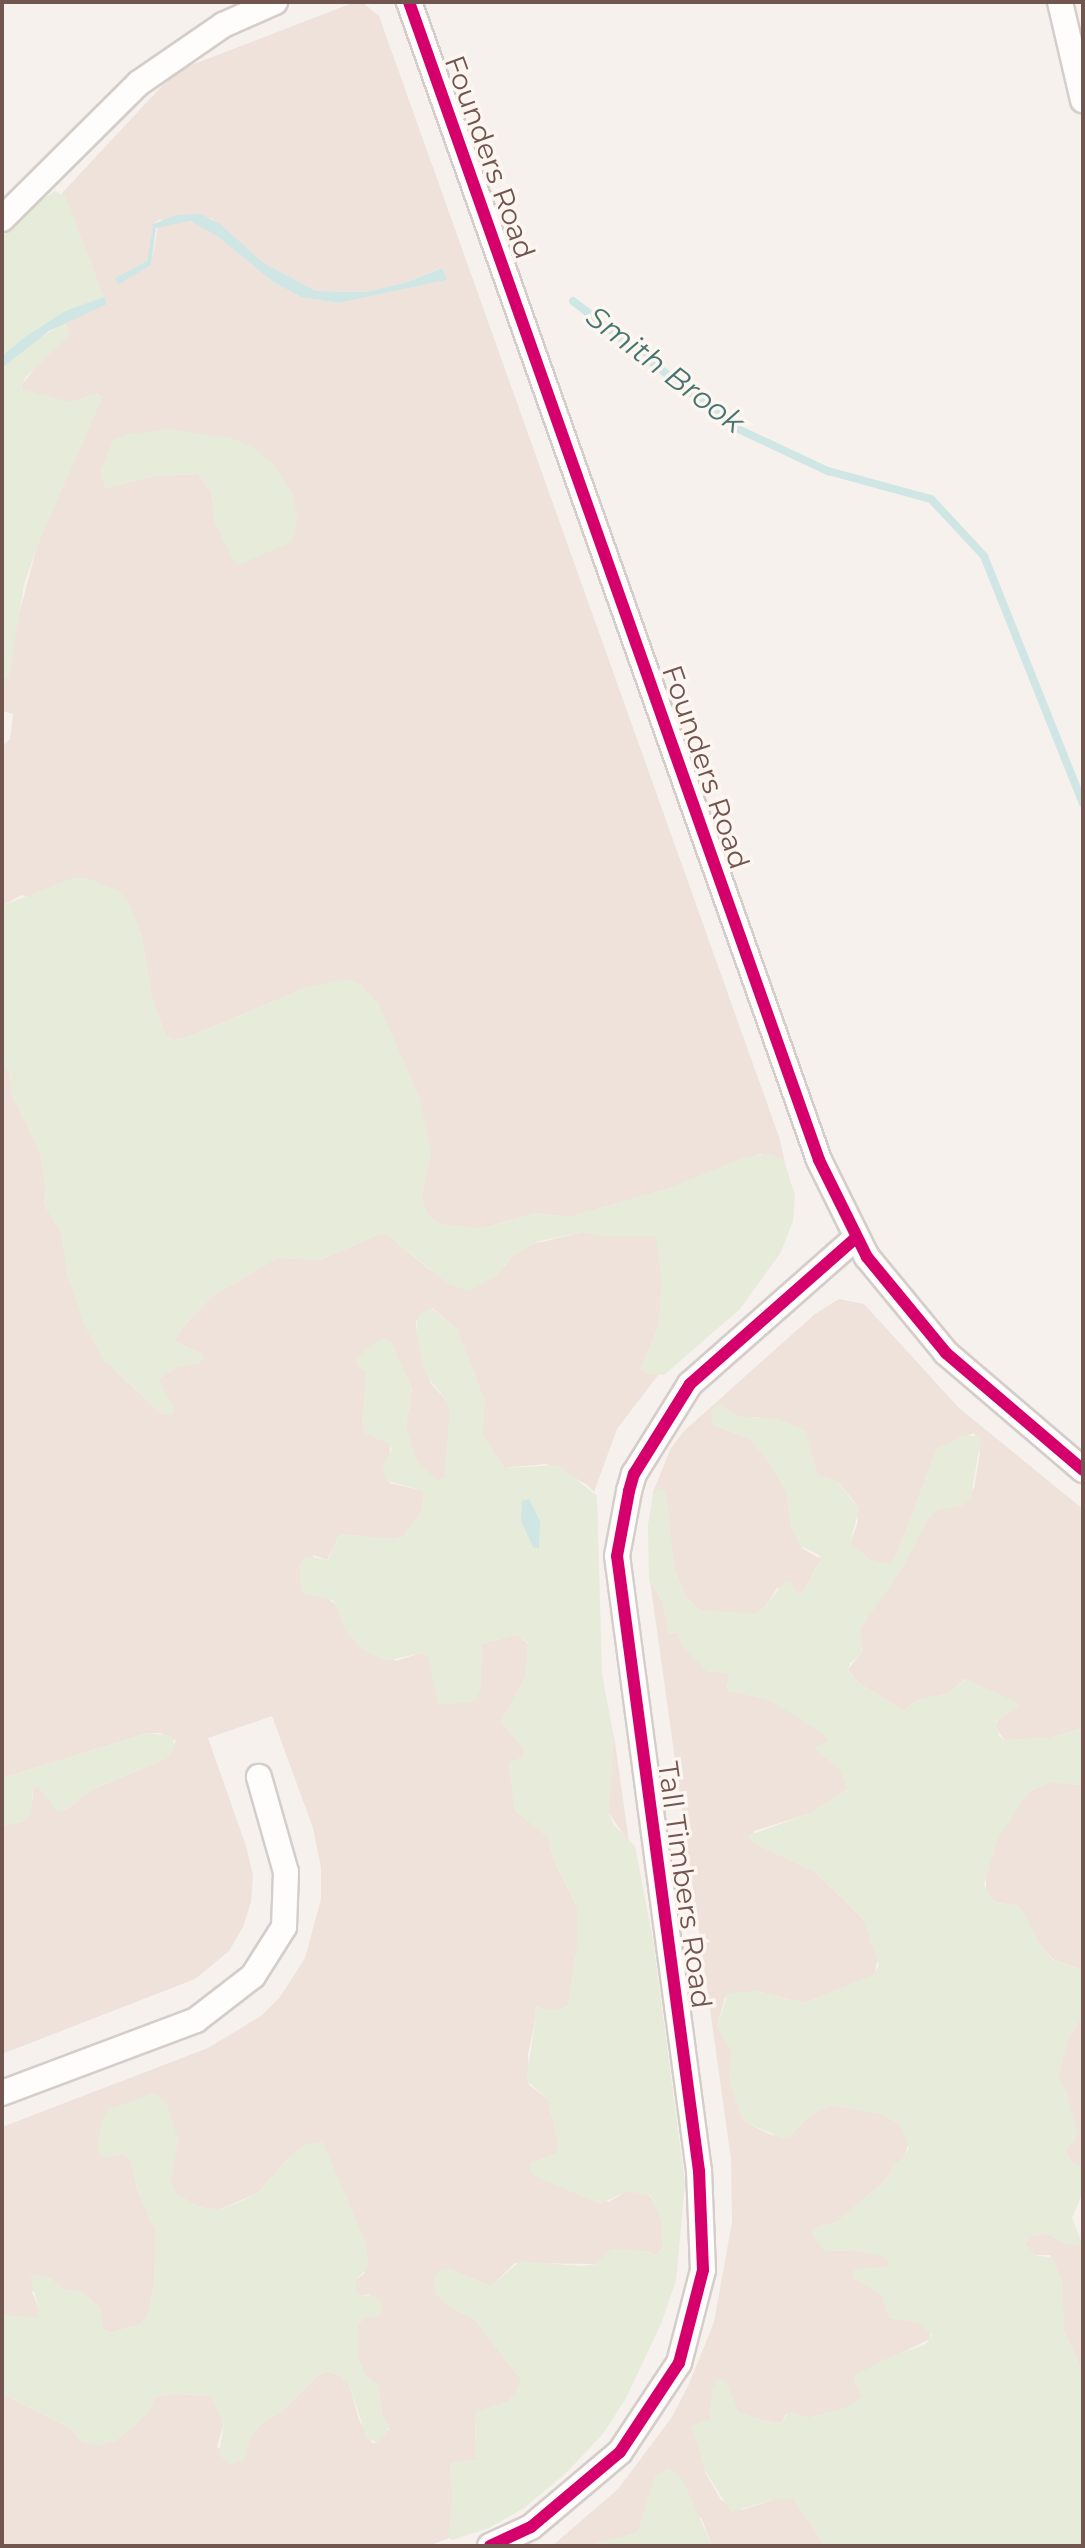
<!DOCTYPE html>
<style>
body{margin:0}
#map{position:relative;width:1085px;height:2548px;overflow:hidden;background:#f6f1ed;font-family:Montserrat,sans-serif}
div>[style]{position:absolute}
.residential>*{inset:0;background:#eee2db}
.green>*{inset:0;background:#e7ebd9}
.water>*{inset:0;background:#d0e6e4}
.stream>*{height:8px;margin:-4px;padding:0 4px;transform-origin:4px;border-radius:4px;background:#d0e6e4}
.roads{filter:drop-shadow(2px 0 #d5cdca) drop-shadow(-2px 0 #d5cdca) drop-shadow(0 2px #d5cdca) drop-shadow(0 -2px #d5cdca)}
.minor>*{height:24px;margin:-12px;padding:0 12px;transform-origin:12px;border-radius:12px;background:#fefdfc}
.cycleway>*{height:12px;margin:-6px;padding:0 6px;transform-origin:6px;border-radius:6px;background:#d6006c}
span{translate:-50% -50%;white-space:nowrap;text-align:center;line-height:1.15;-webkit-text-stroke:7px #fdf5ef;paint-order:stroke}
.street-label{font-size:28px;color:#71554f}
.water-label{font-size:30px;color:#457573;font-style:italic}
.frame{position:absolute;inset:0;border:4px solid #71554f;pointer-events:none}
</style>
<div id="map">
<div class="residential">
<i style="clip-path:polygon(evenodd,362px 2px,379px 16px,779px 1137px,787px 1171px,784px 1161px,760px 1154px,667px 1189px,569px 1217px,536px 1213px,479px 1229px,439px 1224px,428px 1216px,421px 1197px,431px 1151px,308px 987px,188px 1037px,173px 1040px,165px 1034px,151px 994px,142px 935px,22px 895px,2px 906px,2px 746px,10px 739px,13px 714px,2px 711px,2px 679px,37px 546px,98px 394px,70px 402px,23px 392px,21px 386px,67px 328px,64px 323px,106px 303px,62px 193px,176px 71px,350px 4px,362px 2px,211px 218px,262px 262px,316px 291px,366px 292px,407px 282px,441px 268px,447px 280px,339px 303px,301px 297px,273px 282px,218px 237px,192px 221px,158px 226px,151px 265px,118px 284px,116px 278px,147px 261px,153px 224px,159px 220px,211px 218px,362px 2px,170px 429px,289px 543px,215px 523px,212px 493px,198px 474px,154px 476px,105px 488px,170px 429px)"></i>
<i style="clip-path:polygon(2px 1063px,10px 1073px,12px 1094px,40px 1152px,46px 1188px,44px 1204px,61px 1232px,68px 1277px,104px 1360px,162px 1414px,158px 1379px,177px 1367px,200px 1362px,202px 1354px,174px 1341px,189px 1320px,211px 1297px,277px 1258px,320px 1260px,377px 1235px,388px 1235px,431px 1271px,505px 1266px,514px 1254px,533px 1244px,583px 1232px,603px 1236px,657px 1236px,662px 1285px,659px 1325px,641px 1368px,646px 1373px,659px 1374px,617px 1429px,594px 1492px,586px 1484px,546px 1464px,504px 1468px,483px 1436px,483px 1421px,457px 1329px,432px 1308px,416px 1321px,416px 1332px,431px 1384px,448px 1402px,450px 1412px,445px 1477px,438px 1481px,430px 1475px,417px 1462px,408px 1440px,406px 1426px,412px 1388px,367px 1372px,362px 1424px,365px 1433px,390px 1444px,389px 1483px,424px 1491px,422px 1511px,404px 1536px,393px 1539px,340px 1534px,327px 1560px,313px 1555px,326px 1597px,336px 1605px,346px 1631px,396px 1661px,421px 1653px,428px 1655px,430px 1663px,480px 1691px,482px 1644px,517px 1634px,528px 1644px,526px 1676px,501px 1722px,525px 1749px,523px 1757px,509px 1764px,515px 1810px,549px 1838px,553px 1858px,577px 1906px,577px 1948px,568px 2006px,556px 2011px,535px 2007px,536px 2017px,528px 2054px,529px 2085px,548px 2099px,559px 2146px,556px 2154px,531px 2163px,608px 2202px,627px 2191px,646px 2192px,658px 2206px,662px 2223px,663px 2248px,655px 2256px,651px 2252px,611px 2249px,597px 2264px,515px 2263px,491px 2286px,449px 2269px,450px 2307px,475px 2320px,520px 2378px,520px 2386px,509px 2401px,475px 2413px,476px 2460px,452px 2463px,450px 2466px,453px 2497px,449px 2538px,428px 2546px,2px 2546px,2px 2394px,70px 2428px,83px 2443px,147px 2414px,155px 2397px,175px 2394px,211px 2396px,224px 2422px,217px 2447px,243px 2461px,249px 2440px,260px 2425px,281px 2412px,316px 2377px,327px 2371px,340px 2375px,350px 2386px,359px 2420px,372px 2443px,377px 2443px,389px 2429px,382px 2415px,378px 2385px,364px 2373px,358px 2359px,358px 2325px,364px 2317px,370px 2294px,361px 2296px,355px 2291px,356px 2280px,365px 2273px,289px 2157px,258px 2193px,218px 2210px,198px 2207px,177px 2194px,170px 2183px,170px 2167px,178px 2140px,104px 2157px,123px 2154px,131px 2161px,138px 2192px,156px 2231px,154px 2285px,148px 2314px,141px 2324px,110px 2333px,103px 2329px,99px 2307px,82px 2292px,62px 2289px,50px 2278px,32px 2292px,39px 2309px,38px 2319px,2px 2315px,2px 2127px,208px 2048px,261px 2016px,280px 1997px,305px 1958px,321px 1899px,321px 1868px,313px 1828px,272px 1716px,208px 1738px,246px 1846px,253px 1875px,251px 1902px,243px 1927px,229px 1951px,195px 1979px,2px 2054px,2px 1825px,22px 1822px,32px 1805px,33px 1787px,39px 1787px,57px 1811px,67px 1809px,92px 1790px,167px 1758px,176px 1741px,160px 1733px,148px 1733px,2px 1778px)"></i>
<i style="clip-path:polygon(839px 1299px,864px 1304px,959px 1408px,1083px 1509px,1083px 1728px,1049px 1738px,1005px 1740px,995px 1727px,997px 1721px,1018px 1706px,970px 1681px,965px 1679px,949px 1693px,916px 1701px,903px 1711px,859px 1683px,848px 1670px,863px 1650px,858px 1635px,861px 1628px,929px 1517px,938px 1509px,963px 1505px,974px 1488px,980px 1453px,974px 1433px,937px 1449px,896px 1556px,889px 1564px,870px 1560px,850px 1543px,858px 1522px,856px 1504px,839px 1483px,818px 1476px,809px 1454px,808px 1440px,757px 1417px,738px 1417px,726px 1411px,713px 1425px,750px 1439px,766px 1458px,787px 1492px,791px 1526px,803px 1549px,821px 1559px,804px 1591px,796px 1594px,777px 1588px,766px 1606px,755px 1615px,700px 1610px,686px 1597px,674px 1568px,664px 1491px,653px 1496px,647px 1552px,653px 1492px,671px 1448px,684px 1431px,815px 1314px)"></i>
<i style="clip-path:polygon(650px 1581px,663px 1602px,669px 1634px,677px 1632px,683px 1647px,729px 1673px,727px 1690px,770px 1700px,822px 1732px,829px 1740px,816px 1750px,838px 1767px,848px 1785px,848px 1789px,811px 1813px,754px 1831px,754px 1843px,815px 1872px,863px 1919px,878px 1958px,874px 1975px,804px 2003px,755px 1991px,725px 1997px,717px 2027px,731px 2049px,741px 2116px,747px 2123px,771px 2135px,788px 2137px,813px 2113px,832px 2105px,881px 2114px,900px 2124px,909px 2142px,904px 2158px,893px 2166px,887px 2179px,836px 2223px,819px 2226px,829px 2251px,852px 2250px,887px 2257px,889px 2264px,885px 2267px,855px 2270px,853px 2277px,881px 2294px,890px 2318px,918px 2322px,930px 2330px,930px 2339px,856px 2375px,854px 2380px,863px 2397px,846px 2408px,809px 2418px,786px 2414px,782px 2422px,775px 2423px,739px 2413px,713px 2387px,705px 2472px,721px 2500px,742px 2510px,776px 2499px,794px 2499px,825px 2546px,712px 2546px,701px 2517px,641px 2524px,637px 2533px,587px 2546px,552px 2546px,618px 2489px,672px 2417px,689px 2384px,714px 2322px,732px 2222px,731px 2159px)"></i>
<i style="clip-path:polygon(614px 1735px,629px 1842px,608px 1812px)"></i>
<i style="clip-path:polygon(1049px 1782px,1083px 1785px,1083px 1970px,1054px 1960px,1040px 1944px,1017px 1905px,996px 1903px,986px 1892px,986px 1875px,997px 1840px,1012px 1813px,1029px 1792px)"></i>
<i style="clip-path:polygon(1083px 2014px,1083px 2169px,1072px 2163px,1065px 2151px,1075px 2139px,1058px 2076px,1067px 2041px)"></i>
<i style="clip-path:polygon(1046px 2233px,1062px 2242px,1083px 2246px,1083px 2373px,1064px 2331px,1062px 2281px,1050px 2255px,1034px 2255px,1025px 2243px,1032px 2236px)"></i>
</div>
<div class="green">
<i style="clip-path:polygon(55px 191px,66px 197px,104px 297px,65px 311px,2px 356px,2px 237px,37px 202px)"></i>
<i style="clip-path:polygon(64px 323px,69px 336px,25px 378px,21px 389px,70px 402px,99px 394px,103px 397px,37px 546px,24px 585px,9px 677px,2px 679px,2px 368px,26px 347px)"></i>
<i style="clip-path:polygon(170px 429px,230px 438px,249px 445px,272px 462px,293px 495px,297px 515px,295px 534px,289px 543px,239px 565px,233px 560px,215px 523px,212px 493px,198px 474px,154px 476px,105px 488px,101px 471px,113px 440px,128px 434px)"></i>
<i style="clip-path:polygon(72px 878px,87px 878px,119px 891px,128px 901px,142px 935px,151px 994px,165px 1034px,173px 1040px,188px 1037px,308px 987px,347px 979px,360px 984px,379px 1005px,419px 1096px,431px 1152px,421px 1197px,428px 1216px,439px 1224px,479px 1229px,536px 1213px,569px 1217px,667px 1189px,745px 1157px,771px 1154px,784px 1161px,795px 1195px,793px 1221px,781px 1252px,740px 1309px,664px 1375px,646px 1373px,641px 1368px,659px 1325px,662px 1285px,656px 1236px,603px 1236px,583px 1232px,540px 1241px,514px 1254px,497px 1275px,471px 1291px,448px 1284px,388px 1235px,377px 1235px,320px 1260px,277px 1258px,211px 1297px,189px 1320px,174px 1341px,202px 1354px,204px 1361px,177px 1367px,158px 1379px,174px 1408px,174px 1415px,162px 1414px,104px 1360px,84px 1325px,68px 1277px,61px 1232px,44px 1204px,46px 1188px,40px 1152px,12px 1094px,10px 1073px,2px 1063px,2px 906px)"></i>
<i style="clip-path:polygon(431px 1308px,457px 1329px,485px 1400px,483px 1436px,504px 1468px,558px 1465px,597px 1496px,602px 1674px,614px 1738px,608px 1812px,614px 1825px,635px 1846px,653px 1940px,685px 2183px,676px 2281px,661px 2324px,626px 2398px,603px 2434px,564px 2475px,524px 2508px,489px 2528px,452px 2540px,448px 2537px,453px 2497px,450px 2466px,452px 2463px,476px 2460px,475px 2412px,509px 2401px,520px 2386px,520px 2378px,475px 2320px,450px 2307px,436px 2295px,433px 2281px,437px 2272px,449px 2269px,491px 2286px,520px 2261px,581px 2266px,597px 2264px,610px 2249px,651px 2252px,655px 2256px,663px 2248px,662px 2223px,651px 2196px,627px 2191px,600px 2204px,537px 2177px,529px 2168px,530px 2163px,556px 2154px,559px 2146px,548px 2099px,526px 2080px,536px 2017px,534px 2007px,556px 2011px,568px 2006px,577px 1948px,577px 1906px,553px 1858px,549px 1838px,515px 1810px,509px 1764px,523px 1757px,525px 1749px,501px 1722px,526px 1676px,528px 1643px,517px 1634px,482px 1644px,481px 1691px,471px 1703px,438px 1704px,428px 1655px,421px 1653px,386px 1661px,362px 1649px,346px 1631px,333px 1600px,303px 1594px,301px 1590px,299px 1565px,306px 1556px,328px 1560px,340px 1534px,393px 1539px,404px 1536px,422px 1511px,424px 1491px,387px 1481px,382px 1466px,392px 1450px,390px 1444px,365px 1433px,362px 1424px,367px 1372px,357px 1366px,356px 1359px,377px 1341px,384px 1338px,391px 1341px,412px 1388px,406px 1426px,417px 1462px,438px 1481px,445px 1477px,450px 1412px,448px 1402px,425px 1374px,416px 1332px,418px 1315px)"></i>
<i style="clip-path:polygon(718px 1404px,738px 1416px,779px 1419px,805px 1430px,818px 1475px,836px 1480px,859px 1509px,850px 1543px,870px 1560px,888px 1564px,896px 1556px,937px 1449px,964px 1435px,981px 1437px,971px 1497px,963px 1505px,938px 1510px,929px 1517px,905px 1564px,861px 1628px,862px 1654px,850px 1663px,848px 1671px,859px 1683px,903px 1711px,916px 1701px,949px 1693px,966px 1679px,970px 1681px,1017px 1702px,1019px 1706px,996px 1721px,999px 1736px,1005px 1740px,1049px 1738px,1083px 1728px,1083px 1785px,1049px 1782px,1029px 1792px,997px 1840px,984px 1885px,995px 1903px,1017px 1905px,1022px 1910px,1040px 1944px,1053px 1960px,1083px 1970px,1083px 2014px,1067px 2041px,1058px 2076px,1067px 2094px,1076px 2129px,1075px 2139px,1065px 2152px,1072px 2163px,1083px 2169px,1083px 2192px,1072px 2218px,1083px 2246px,1062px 2242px,1046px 2233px,1032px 2236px,1025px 2243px,1034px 2255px,1053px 2258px,1062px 2281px,1064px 2331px,1083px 2373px,1083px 2546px,825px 2546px,794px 2499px,776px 2499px,731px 2512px,706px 2472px,691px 2426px,710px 2419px,713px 2387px,718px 2379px,726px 2381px,739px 2413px,775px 2423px,782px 2422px,790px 2411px,809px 2418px,846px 2408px,862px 2396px,854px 2380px,856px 2375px,885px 2359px,926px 2344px,932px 2335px,918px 2322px,890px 2318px,881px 2294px,853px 2277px,854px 2270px,885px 2267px,889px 2264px,887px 2257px,852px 2250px,829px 2251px,822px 2249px,811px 2233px,819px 2226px,836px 2223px,887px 2179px,893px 2166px,904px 2158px,909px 2147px,900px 2124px,881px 2114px,832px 2105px,813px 2113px,788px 2137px,782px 2138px,747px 2123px,741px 2116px,729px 2081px,731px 2049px,717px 2027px,728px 1993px,755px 1991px,804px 2003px,873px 1975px,879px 1965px,863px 1919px,815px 1872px,754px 1843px,747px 1836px,811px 1813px,848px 1789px,838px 1767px,816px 1750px,816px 1746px,827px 1742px,827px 1737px,770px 1700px,727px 1690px,729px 1673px,707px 1672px,683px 1647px,677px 1632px,669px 1634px,663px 1602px,649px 1579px,648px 1524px,653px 1496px,658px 1487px,665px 1491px,668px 1508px,674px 1568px,686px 1597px,700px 1610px,755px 1614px,766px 1606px,783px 1583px,791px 1581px,796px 1594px,804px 1591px,820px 1562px,819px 1555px,801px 1546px,791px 1526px,787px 1492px,766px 1458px,750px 1439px,713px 1425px,711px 1412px)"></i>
<i style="clip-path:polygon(148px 1733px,172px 1736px,175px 1747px,167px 1758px,92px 1790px,67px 1809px,57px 1811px,39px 1788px,33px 1787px,31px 1814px,22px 1822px,2px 1825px,2px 1778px)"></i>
<i style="clip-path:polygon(154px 2093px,167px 2105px,178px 2139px,171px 2183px,177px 2194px,198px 2207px,218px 2210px,237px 2203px,258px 2193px,289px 2157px,305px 2144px,323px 2142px,366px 2244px,369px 2266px,356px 2280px,356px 2291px,361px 2296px,374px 2295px,382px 2305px,383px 2313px,374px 2318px,364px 2317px,358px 2325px,358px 2359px,364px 2373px,378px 2385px,382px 2415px,389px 2425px,385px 2436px,377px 2443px,366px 2437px,350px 2386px,340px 2375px,327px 2371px,316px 2377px,281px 2412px,260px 2425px,249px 2440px,244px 2460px,232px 2465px,219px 2455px,224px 2422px,210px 2396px,175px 2394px,155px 2397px,147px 2414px,136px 2425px,116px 2441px,98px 2446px,83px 2443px,70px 2428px,2px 2394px,2px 2315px,38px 2318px,39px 2309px,30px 2278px,34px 2274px,50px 2278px,62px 2289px,82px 2292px,99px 2307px,103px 2329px,110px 2333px,141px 2324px,148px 2314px,154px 2285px,156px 2231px,138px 2192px,131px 2161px,123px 2154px,104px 2158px,98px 2151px,98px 2142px,102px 2120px,109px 2109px)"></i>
<i style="clip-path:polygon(669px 2468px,683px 2480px,712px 2546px,587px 2546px,637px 2533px,655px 2476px)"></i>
</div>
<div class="water">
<i style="clip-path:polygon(201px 214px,220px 224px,262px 262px,316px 291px,366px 292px,407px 282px,442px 268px,447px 280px,339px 303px,301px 297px,273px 282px,218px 237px,191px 221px,156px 228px,151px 265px,118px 285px,115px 278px,147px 261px,153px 224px,176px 215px)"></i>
<i style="clip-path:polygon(104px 297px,107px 304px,49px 331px,2px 368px,2px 356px,25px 337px,65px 311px)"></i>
<i style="clip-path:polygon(529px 1499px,540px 1521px,539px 1549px,533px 1547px,521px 1521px,522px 1501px)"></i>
</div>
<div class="stream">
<i style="left:573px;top:301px;width:207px;rotate:37.9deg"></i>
<i style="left:736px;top:428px;width:102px;rotate:25.1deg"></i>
<i style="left:828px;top:471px;width:107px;rotate:15.2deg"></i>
<i style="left:931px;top:499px;width:78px;rotate:47.1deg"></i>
<i style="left:984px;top:556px;width:266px;rotate:68.2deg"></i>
</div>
<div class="roads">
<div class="minor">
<i style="left:409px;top:2px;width:1228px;rotate:70.5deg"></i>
<i style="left:819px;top:1160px;width:108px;rotate:63.7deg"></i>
<i style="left:867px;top:1257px;width:124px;rotate:50.5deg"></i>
<i style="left:946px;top:1353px;width:180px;rotate:40.5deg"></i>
<i style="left:1060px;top:2px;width:101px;rotate:76.8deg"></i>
<i style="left:2px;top:219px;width:193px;rotate:-44.8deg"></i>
<i style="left:139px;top:83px;width:102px;rotate:-34.6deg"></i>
<i style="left:223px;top:25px;width:57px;rotate:-23.9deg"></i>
<i style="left:2px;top:2093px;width:207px;rotate:-20.6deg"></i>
<i style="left:196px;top:2020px;width:72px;rotate:-37.7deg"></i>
<i style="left:253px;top:1976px;width:58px;rotate:-57.7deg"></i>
<i style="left:284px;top:1927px;width:55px;rotate:-87.9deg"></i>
<i style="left:286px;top:1872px;width:99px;rotate:-105.9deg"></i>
<i style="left:490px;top:2546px;width:45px;rotate:-24.9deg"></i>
<i style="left:531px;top:2527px;width:116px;rotate:-40.1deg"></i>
<i style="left:620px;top:2452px;width:107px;rotate:-56.5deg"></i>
<i style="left:679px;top:2363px;width:96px;rotate:-75.5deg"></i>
<i style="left:703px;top:2270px;width:99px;rotate:-92.3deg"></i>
<i style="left:699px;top:2171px;width:620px;rotate:-97.59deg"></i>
<i style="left:617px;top:1556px;width:66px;rotate:-79.5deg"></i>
<i style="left:629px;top:1491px;width:18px;rotate:-74deg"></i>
<i style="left:634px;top:1474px;width:106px;rotate:-58.1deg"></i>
<i style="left:690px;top:1384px;width:222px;rotate:-41.4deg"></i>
</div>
</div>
<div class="cycleway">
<i style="left:409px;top:2px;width:1228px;rotate:70.5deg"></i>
<i style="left:819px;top:1160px;width:108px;rotate:63.7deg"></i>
<i style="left:867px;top:1257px;width:124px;rotate:50.5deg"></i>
<i style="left:946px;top:1353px;width:180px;rotate:40.5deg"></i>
<i style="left:490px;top:2546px;width:45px;rotate:-24.9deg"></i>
<i style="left:531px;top:2527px;width:116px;rotate:-40.1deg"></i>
<i style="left:620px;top:2452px;width:107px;rotate:-56.5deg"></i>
<i style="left:679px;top:2363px;width:96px;rotate:-75.5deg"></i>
<i style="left:703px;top:2270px;width:99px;rotate:-92.3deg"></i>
<i style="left:699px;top:2171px;width:620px;rotate:-97.59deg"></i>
<i style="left:617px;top:1556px;width:66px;rotate:-79.5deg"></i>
<i style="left:629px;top:1491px;width:18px;rotate:-74deg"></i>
<i style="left:634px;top:1474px;width:106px;rotate:-58.1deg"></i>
<i style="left:690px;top:1384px;width:222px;rotate:-41.4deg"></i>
</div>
<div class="street-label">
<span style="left:490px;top:157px;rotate:70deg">Founders Road</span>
<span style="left:706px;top:767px;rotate:71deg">Founders Road</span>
<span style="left:685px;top:1885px;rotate:82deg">Tall Timbers Road</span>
</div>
<div class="water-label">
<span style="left:665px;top:370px;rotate:37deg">Smith Brook</span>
</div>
<div class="frame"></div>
</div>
